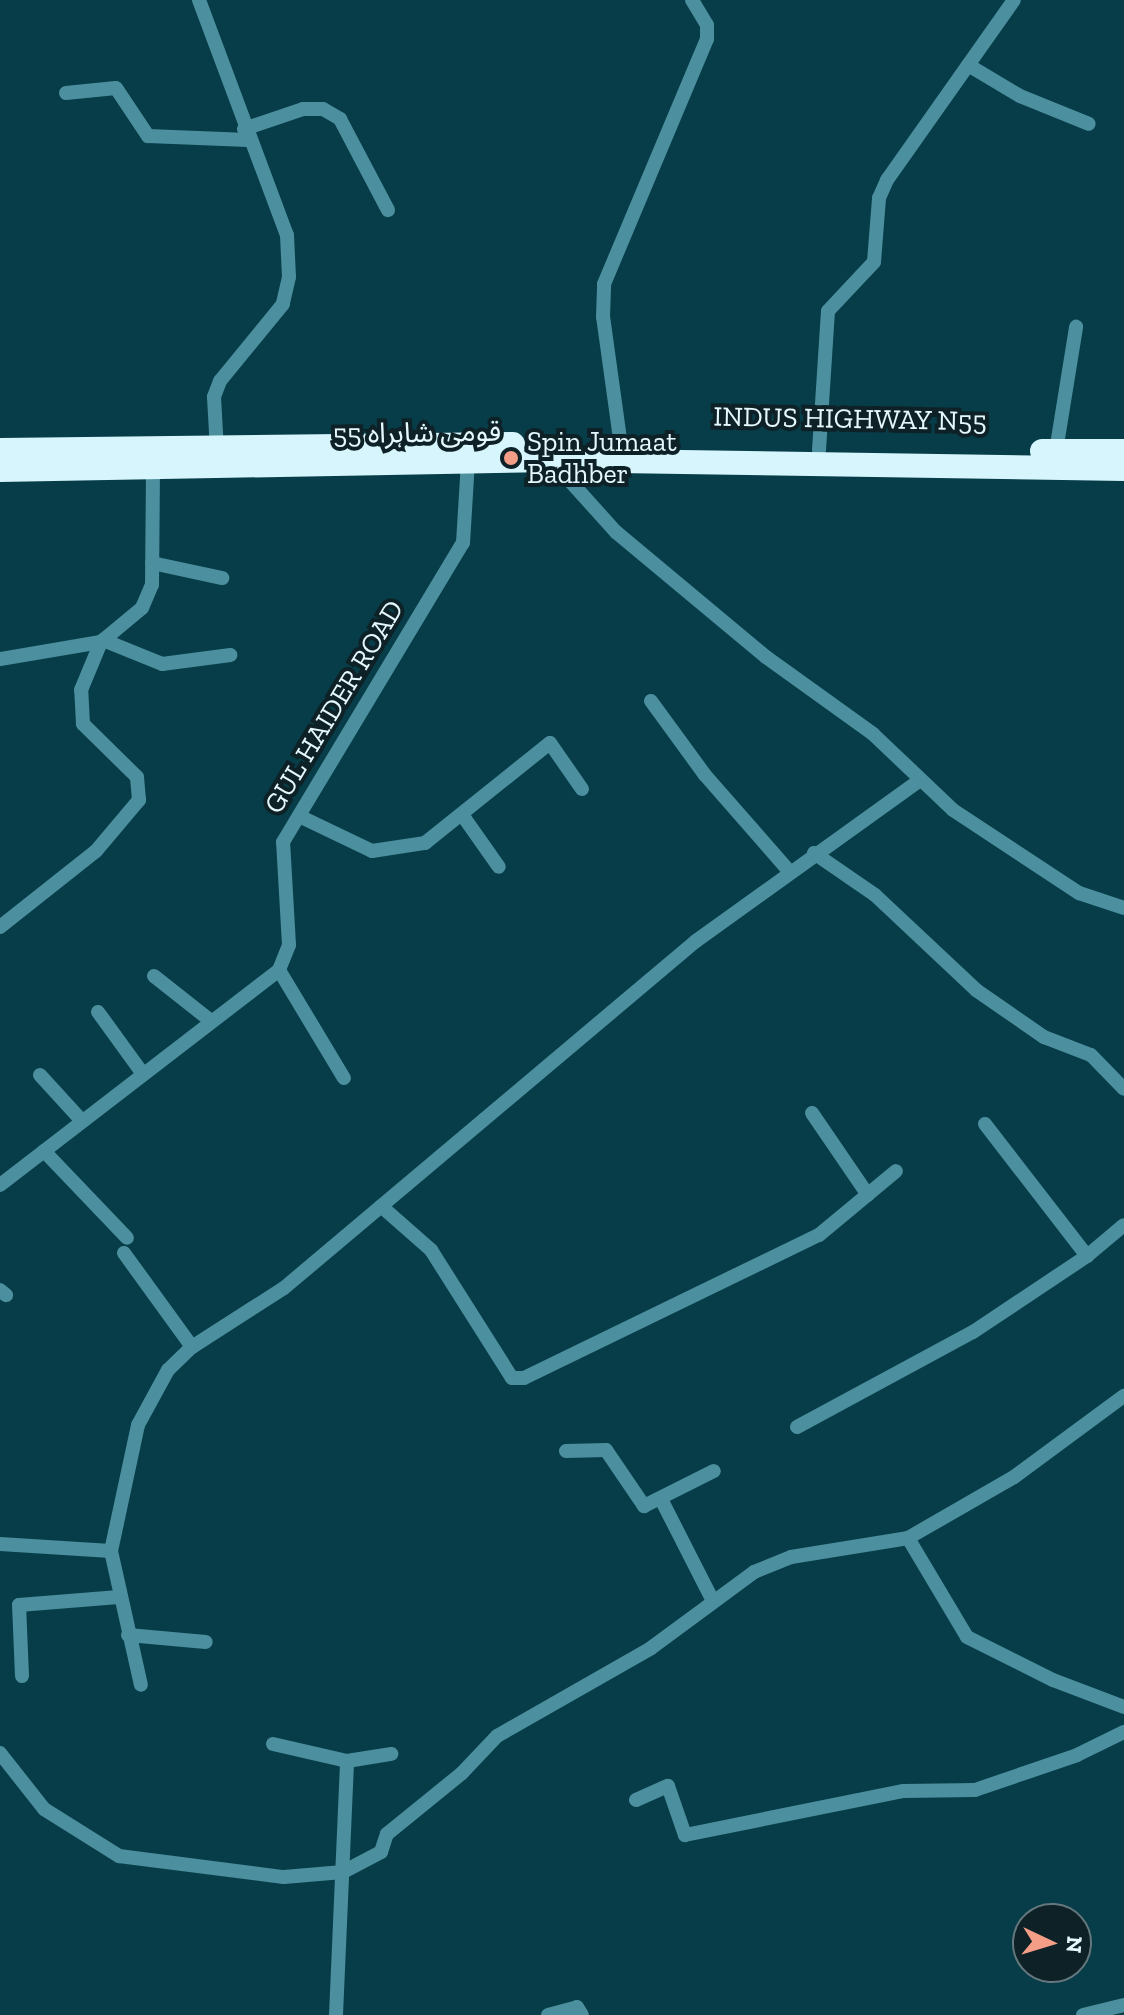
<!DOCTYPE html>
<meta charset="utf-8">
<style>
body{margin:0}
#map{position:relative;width:1124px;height:2015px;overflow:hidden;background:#073d48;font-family:"Zilla Slab","Noto Sans Arabic",serif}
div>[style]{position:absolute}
.street>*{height:14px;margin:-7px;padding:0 7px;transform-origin:7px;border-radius:7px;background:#4c8f9e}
.highway>*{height:24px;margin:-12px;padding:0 12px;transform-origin:12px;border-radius:12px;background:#d7f5fc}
.dots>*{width:22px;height:22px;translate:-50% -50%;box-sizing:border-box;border:4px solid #0d2126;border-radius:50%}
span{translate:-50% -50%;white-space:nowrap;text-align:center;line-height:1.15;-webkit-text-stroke:8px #0d2126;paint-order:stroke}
.street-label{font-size:28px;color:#e4f8fd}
.poi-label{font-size:28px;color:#e4f8fd}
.left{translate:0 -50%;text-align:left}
.north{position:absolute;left:1012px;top:1903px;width:80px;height:80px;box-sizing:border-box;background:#0d2126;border:2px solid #63777c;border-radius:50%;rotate:94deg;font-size:22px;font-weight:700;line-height:32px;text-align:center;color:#e4f8fd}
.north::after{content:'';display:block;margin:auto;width:28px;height:36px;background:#f49e88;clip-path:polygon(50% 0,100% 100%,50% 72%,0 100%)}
</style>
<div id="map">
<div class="street">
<i style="left:199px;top:0;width:251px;rotate:69.5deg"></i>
<i style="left:287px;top:235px;width:42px;rotate:87.3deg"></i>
<i style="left:289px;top:277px;width:28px;rotate:103deg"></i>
<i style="left:283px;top:304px;width:99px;rotate:129.3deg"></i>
<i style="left:220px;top:381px;width:17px;rotate:111deg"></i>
<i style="left:214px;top:397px;width:53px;rotate:86.8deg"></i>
<i style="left:968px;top:65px;width:61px;rotate:30.8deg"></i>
<i style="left:1020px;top:96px;width:74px;rotate:22.1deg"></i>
<i style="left:66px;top:93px;width:50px;rotate:-5.7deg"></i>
<i style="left:116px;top:88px;width:58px;rotate:56.3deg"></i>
<i style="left:148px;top:136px;width:100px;rotate:2.3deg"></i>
<i style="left:244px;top:129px;width:62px;rotate:-18.7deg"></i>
<i style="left:303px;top:109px;width:20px"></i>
<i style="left:323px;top:109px;width:20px;rotate:30deg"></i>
<i style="left:340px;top:119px;width:103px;rotate:62.2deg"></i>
<i style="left:621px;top:446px;width:130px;rotate:-97.9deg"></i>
<i style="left:603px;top:317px;width:33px;rotate:-88deg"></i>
<i style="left:604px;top:284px;width:266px;rotate:-67.2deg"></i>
<i style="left:707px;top:39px;width:14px;rotate:-90deg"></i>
<i style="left:707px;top:25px;width:29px;rotate:-121deg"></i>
<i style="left:819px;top:450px;width:139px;rotate:-86.3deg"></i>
<i style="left:828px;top:311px;width:67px;rotate:-46.8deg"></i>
<i style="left:874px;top:262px;width:64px;rotate:-85.5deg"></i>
<i style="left:879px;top:198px;width:20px;rotate:-66deg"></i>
<i style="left:887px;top:180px;width:220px;rotate:-54.8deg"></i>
<i style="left:1056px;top:451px;width:126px;rotate:-80.8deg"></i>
<i style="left:552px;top:461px;width:96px;rotate:48deg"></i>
<i style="left:616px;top:532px;width:195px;rotate:39.8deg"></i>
<i style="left:766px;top:657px;width:132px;rotate:35.7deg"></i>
<i style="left:873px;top:734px;width:110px;rotate:43.5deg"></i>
<i style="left:953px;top:810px;width:151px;rotate:33.4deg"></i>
<i style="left:1079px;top:893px;width:47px;rotate:18.4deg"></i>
<i style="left:152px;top:563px;width:72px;rotate:12.1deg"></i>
<i style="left:103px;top:640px;width:64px;rotate:22.1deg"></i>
<i style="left:162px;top:664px;width:69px;rotate:-7.5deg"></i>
<i style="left:0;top:659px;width:102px;rotate:-9.6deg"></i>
<i style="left:651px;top:701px;width:92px;rotate:53.9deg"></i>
<i style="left:705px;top:775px;width:128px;rotate:48.8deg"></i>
<i style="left:299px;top:816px;width:81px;rotate:25.6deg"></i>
<i style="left:372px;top:851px;width:54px;rotate:-8.6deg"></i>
<i style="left:425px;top:843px;width:160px;rotate:-38.7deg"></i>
<i style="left:550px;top:743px;width:56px;rotate:55.2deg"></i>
<i style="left:463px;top:816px;width:62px;rotate:54.8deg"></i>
<i style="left:814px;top:853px;width:74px;rotate:34.5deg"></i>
<i style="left:875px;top:895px;width:139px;rotate:43.2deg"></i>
<i style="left:976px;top:990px;width:83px;rotate:34.7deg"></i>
<i style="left:1044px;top:1037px;width:50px;rotate:21deg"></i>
<i style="left:1091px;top:1055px;width:47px;rotate:45.9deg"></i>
<i style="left:0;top:927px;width:122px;rotate:-38.4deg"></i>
<i style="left:96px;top:851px;width:67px;rotate:-49.9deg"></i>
<i style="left:139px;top:800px;width:23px;rotate:-95deg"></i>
<i style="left:137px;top:777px;width:76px;rotate:-135.5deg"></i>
<i style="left:83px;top:724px;width:34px;rotate:-93deg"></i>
<i style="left:81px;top:690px;width:52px;rotate:-67.4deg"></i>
<i style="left:101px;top:642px;width:53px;rotate:-39.7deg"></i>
<i style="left:142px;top:608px;width:25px;rotate:-67deg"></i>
<i style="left:152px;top:585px;width:116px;rotate:-89.5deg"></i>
<i style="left:279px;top:970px;width:126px;rotate:59deg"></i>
<i style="left:154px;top:976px;width:73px;rotate:38.3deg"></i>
<i style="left:98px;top:1012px;width:77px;rotate:54deg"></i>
<i style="left:40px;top:1075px;width:62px;rotate:47.6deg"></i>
<i style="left:812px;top:1113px;width:99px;rotate:55.7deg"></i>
<i style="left:985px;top:1124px;width:167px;rotate:52.3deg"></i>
<i style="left:1087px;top:1256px;width:48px;rotate:-40deg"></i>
<i style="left:44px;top:1151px;width:120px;rotate:46.3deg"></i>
<i style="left:0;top:1185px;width:352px;rotate:-37.6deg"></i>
<i style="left:279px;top:970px;width:27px;rotate:-68deg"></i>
<i style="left:289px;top:945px;width:103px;rotate:-93.3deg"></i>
<i style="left:283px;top:842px;width:349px;rotate:-59deg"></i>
<i style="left:463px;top:543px;width:82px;rotate:-86.5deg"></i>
<i style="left:381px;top:1206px;width:67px;rotate:41.3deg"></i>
<i style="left:431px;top:1250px;width:151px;rotate:57.7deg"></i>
<i style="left:512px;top:1378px;width:12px"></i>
<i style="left:524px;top:1378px;width:328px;rotate:-25.9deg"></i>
<i style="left:819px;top:1235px;width:100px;rotate:-39.7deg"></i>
<i style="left:124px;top:1253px;width:116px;rotate:54.1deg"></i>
<i style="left:0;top:1290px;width:8px;rotate:40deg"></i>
<i style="left:797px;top:1427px;width:200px;rotate:-28.4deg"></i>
<i style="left:973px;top:1332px;width:137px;rotate:-33.7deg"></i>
<i style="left:566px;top:1451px;width:40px;rotate:-1.4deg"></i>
<i style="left:606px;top:1450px;width:68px;rotate:55.8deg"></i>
<i style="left:644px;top:1506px;width:78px;rotate:-26.6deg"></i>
<i style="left:661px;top:1499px;width:114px;rotate:63deg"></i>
<i style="left:908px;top:1538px;width:115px;rotate:59.2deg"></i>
<i style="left:967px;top:1637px;width:96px;rotate:26.6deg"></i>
<i style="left:1053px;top:1680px;width:76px;rotate:20.8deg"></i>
<i style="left:0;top:1544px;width:111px;rotate:3.6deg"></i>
<i style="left:111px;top:1551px;width:129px;rotate:-77.9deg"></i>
<i style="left:138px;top:1425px;width:63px;rotate:-61.4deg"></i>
<i style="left:168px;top:1370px;width:33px;rotate:-44deg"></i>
<i style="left:192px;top:1347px;width:109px;rotate:-32.7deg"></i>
<i style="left:284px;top:1288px;width:539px;rotate:-40.11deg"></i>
<i style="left:696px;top:941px;width:276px;rotate:-35.7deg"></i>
<i style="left:111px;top:1551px;width:137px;rotate:77.4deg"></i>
<i style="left:128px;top:1635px;width:78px;rotate:5.1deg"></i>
<i style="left:22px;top:1676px;width:71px;rotate:-92.4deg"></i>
<i style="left:19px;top:1605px;width:100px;rotate:-4.6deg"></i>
<i style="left:273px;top:1744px;width:76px;rotate:12.9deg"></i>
<i style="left:347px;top:1761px;width:45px;rotate:-9deg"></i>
<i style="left:0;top:1753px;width:71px;rotate:51.8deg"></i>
<i style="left:44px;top:1809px;width:89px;rotate:32.1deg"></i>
<i style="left:119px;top:1856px;width:166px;rotate:7.3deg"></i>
<i style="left:284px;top:1877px;width:59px;rotate:-4.8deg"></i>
<i style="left:343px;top:1872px;width:43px;rotate:-27.8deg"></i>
<i style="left:381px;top:1852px;width:19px;rotate:-72deg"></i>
<i style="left:387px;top:1834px;width:97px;rotate:-39.1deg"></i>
<i style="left:462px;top:1773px;width:51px;rotate:-46.6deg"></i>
<i style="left:497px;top:1736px;width:177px;rotate:-29.7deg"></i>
<i style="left:651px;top:1648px;width:128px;rotate:-36.4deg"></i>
<i style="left:754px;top:1572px;width:40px;rotate:-22deg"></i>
<i style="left:791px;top:1557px;width:119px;rotate:-9.2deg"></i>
<i style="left:908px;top:1538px;width:122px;rotate:-29.9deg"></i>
<i style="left:1014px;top:1477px;width:137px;rotate:-36.4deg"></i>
<i style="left:636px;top:1800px;width:35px;rotate:-24deg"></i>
<i style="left:668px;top:1786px;width:52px;rotate:70.9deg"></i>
<i style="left:685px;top:1835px;width:223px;rotate:-11.4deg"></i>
<i style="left:904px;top:1791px;width:71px;rotate:-0.8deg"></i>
<i style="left:975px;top:1790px;width:108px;rotate:-18.9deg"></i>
<i style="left:1077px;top:1755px;width:52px;rotate:-26.1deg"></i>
<i style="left:336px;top:2015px;width:254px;rotate:-87.5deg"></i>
<i style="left:548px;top:2015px;width:30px;rotate:-15deg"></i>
<i style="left:577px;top:2007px;width:9px;rotate:58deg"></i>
<i style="left:1083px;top:2015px;width:42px;rotate:-13.7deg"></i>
</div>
<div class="highway">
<i style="left:0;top:450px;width:513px;rotate:-0.67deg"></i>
<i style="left:1042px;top:451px;width:82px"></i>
<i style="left:0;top:470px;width:551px;rotate:-1.04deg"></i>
<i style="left:551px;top:460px;width:573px;rotate:0.9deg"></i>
</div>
<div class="dots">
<i style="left:511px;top:458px;background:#f49e88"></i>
</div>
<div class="street-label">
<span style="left:850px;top:419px;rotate:1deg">INDUS HIGHWAY N55</span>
<span style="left:417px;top:433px;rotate:-1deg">قومی شاہراہ 55</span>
<span style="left:334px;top:707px;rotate:-59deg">GUL HAIDER ROAD</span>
</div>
<div class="poi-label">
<span class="left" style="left:527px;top:458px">Spin Jumaat<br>Badhber</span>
</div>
<div class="north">N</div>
</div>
